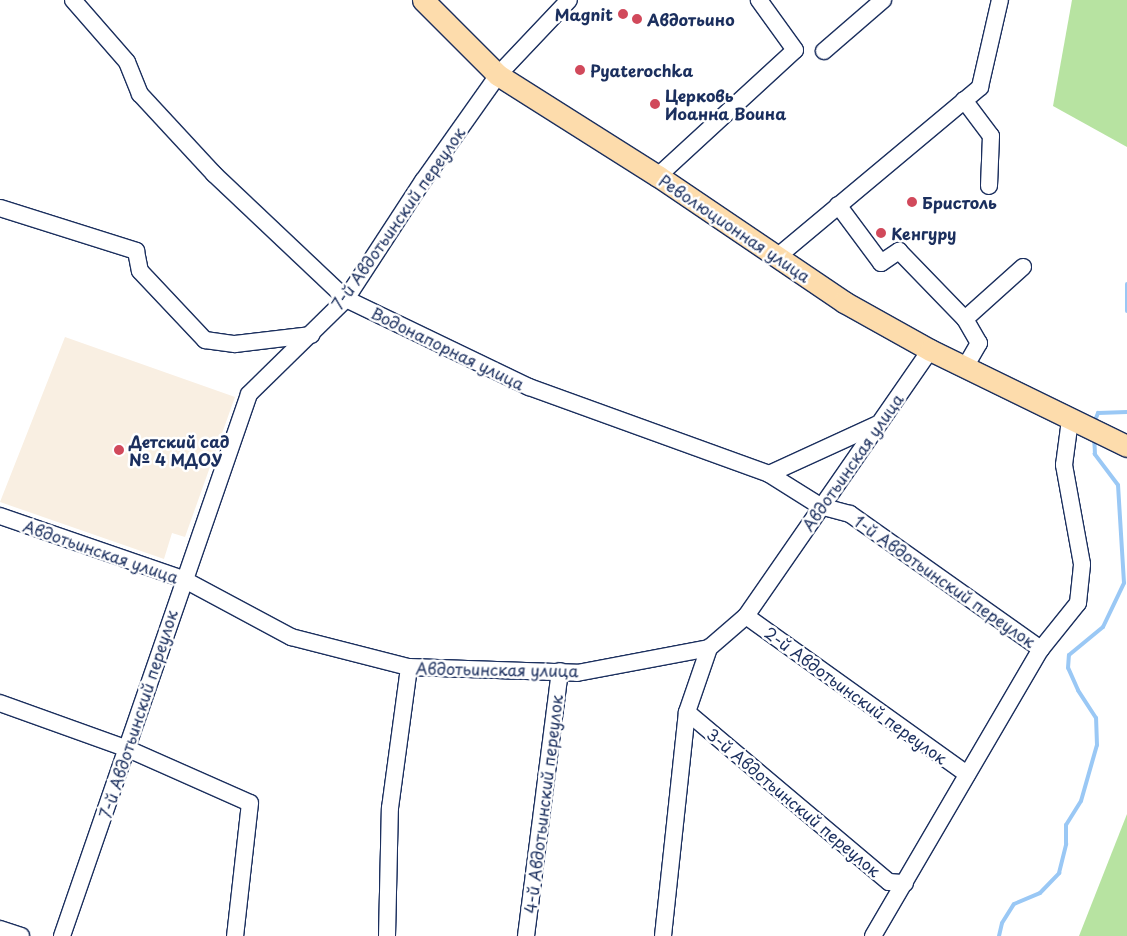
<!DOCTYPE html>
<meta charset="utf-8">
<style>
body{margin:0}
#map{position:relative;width:1127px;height:936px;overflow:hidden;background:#fff;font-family:"Playpen Sans",sans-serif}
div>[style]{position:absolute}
.built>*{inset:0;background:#f9efe2}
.green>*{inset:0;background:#b7e3a1}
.stream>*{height:4px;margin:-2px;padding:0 2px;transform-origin:2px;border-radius:2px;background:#9ac8f5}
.roads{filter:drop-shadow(1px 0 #1b2f5e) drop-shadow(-1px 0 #1b2f5e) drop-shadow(0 1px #1b2f5e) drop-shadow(0 -1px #1b2f5e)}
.minor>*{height:16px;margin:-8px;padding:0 8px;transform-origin:8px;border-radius:8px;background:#fff}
.major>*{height:21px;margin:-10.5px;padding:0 10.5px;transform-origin:10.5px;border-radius:10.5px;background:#fddcac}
.dots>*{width:14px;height:14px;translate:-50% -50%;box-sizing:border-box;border:2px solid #fff;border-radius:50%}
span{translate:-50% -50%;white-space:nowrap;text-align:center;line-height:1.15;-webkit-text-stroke:5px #fff;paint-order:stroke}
.poi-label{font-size:16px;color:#1b2f5e;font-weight:700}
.right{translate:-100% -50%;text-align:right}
.left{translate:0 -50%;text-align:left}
.street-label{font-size:16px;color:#1b2f5e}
</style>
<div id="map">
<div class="built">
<i style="clip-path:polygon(65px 337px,235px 397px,185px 537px,172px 533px,164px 559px,0 502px)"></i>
</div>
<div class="green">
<i style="clip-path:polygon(1072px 0,1127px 0,1127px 147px,1053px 106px)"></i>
<i style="clip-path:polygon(1127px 814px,1127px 936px,1079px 936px)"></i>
</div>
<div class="stream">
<i style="left:1127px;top:284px;width:27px;rotate:90deg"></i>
<i style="left:1094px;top:423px;width:11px;rotate:-68deg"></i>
<i style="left:1098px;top:413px;width:29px;rotate:-2deg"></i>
<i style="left:999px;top:936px;width:13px;rotate:-77deg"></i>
<i style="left:1002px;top:923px;width:22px;rotate:-58deg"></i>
<i style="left:1014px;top:904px;width:28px;rotate:-23deg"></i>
<i style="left:1040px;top:893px;width:28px;rotate:-46deg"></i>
<i style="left:1059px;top:873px;width:30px;rotate:-76deg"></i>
<i style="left:1066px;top:844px;width:19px;rotate:-90deg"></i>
<i style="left:1066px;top:825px;width:28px;rotate:-58deg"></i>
<i style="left:1081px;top:801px;width:58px;rotate:-74.1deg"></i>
<i style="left:1097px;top:745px;width:27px;rotate:-92deg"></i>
<i style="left:1096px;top:718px;width:33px;rotate:-123deg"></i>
<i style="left:1078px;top:690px;width:24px;rotate:-114deg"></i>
<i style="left:1068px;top:668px;width:13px;rotate:-86deg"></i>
<i style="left:1069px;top:655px;width:44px;rotate:-39.5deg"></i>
<i style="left:1103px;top:627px;width:49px;rotate:-64.5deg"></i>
<i style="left:1124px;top:583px;width:98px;rotate:-93.5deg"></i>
<i style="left:1118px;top:485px;width:39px;rotate:-127deg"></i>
<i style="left:1095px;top:454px;width:17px;rotate:-93deg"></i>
</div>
<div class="roads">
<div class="minor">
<i style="left:73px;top:0;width:82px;rotate:48.9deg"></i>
<i style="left:127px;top:62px;width:35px;rotate:68deg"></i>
<i style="left:140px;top:94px;width:109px;rotate:47.2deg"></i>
<i style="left:214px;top:174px;width:182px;rotate:43.4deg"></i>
<i style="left:346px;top:299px;width:203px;rotate:25.7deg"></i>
<i style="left:529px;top:387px;width:255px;rotate:19.9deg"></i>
<i style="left:769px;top:474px;width:60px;rotate:32.1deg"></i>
<i style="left:820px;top:506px;width:31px;rotate:15deg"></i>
<i style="left:850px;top:514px;width:234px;rotate:35.3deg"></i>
<i style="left:824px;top:51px;width:78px;rotate:-40.8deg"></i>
<i style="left:964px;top:100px;width:45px;rotate:53.1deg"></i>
<i style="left:991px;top:136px;width:50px;rotate:92.3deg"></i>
<i style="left:658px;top:176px;width:186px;rotate:-42.6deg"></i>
<i style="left:795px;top:50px;width:62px;rotate:-125.8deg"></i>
<i style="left:838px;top:205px;width:72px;rotate:53.4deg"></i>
<i style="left:881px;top:263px;width:22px;rotate:-34deg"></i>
<i style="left:899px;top:251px;width:95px;rotate:45.9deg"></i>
<i style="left:965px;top:319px;width:28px;rotate:60deg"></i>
<i style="left:979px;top:343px;width:28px;rotate:120deg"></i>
<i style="left:0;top:208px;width:143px;rotate:17.5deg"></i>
<i style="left:136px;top:251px;width:20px;rotate:79deg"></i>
<i style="left:140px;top:271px;width:95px;rotate:46.7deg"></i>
<i style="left:205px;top:340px;width:30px;rotate:8deg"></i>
<i style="left:235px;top:344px;width:77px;rotate:-6.8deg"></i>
<i style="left:777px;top:257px;width:265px;rotate:-39.9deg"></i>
<i style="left:980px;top:87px;width:89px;rotate:-77.1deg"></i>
<i style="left:965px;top:319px;width:78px;rotate:-41.9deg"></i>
<i style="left:769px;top:474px;width:118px;rotate:-24.6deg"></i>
<i style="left:0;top:516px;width:194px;rotate:19deg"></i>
<i style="left:183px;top:579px;width:123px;rotate:28.2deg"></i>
<i style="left:291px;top:637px;width:122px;rotate:14.3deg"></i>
<i style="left:409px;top:667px;width:168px;rotate:2deg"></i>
<i style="left:577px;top:673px;width:134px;rotate:-10.7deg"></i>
<i style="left:709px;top:648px;width:49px;rotate:-40.9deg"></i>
<i style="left:746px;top:616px;width:323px;rotate:-55.3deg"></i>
<i style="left:746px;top:616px;width:272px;rotate:35.6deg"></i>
<i style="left:0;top:703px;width:136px;rotate:19.8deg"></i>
<i style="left:128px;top:749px;width:133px;rotate:23.9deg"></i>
<i style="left:250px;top:803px;width:134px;rotate:96.4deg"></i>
<i style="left:687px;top:712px;width:264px;rotate:40.1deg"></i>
<i style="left:889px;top:882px;width:16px;rotate:4deg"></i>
<i style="left:0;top:929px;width:22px;rotate:18deg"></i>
<i style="left:62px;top:936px;width:573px;rotate:-70.96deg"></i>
<i style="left:249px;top:394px;width:136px;rotate:-44.4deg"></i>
<i style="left:346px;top:299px;width:141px;rotate:-56.9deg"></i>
<i style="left:423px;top:181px;width:130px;rotate:-54.7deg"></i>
<i style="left:498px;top:75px;width:103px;rotate:-46.6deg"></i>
<i style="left:387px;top:936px;width:128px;rotate:-88.7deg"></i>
<i style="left:390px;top:808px;width:142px;rotate:-82.3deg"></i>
<i style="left:526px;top:936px;width:267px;rotate:-82.7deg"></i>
<i style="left:663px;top:936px;width:225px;rotate:-83.9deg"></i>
<i style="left:687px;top:712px;width:68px;rotate:-71deg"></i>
<i style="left:873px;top:936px;width:333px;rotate:-59.7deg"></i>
<i style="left:1041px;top:649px;width:59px;rotate:-51.2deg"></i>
<i style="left:1078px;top:603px;width:39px;rotate:-84deg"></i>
<i style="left:1082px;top:564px;width:101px;rotate:-100.3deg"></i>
<i style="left:1064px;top:465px;width:45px;rotate:-82.4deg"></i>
</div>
<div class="major">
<i style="left:423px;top:0;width:106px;rotate:45deg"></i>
<i style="left:498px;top:75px;width:189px;rotate:32.3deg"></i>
<i style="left:658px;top:176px;width:225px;rotate:34.1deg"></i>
<i style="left:844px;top:302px;width:98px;rotate:29.2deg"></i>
<i style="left:930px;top:350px;width:219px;rotate:26deg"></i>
</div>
</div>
<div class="dots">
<i style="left:623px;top:14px;background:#d1495b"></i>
<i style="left:637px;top:19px;background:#d1495b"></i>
<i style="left:580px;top:70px;background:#d1495b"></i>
<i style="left:655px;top:104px;background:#d1495b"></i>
<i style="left:912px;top:202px;background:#d1495b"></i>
<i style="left:881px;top:233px;background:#d1495b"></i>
<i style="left:119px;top:450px;background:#d1495b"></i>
</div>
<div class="poi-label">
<span class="right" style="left:613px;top:14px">Magnit</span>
<span class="left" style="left:647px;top:19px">Авдотьино</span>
<span class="left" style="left:590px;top:70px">Pyaterochka</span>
<span class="left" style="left:665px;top:104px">Церковь<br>Иоанна Воина</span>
<span class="left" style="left:922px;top:202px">Бристоль</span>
<span class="left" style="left:891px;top:233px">Кенгуру</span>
<span class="left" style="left:129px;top:450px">Детский сад<br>№ 4 МДОУ</span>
</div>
<div class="street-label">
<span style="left:398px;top:218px;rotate:-55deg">7-й Авдотьинский переулок</span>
<span style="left:735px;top:228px;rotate:34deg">Революционная улица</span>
<span style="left:448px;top:348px;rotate:26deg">Водонапорная улица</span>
<span style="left:852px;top:462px;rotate:-55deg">Авдотьинская улица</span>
<span style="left:101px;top:551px;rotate:19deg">Авдотьинская улица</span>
<span style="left:945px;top:581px;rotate:35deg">1-й Авдотьинский переулок</span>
<span style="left:497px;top:669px;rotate:1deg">Авдотьинская улица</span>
<span style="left:856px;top:695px;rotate:36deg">2-й Авдотьинский переулок</span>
<span style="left:138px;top:714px;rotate:-72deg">7-й Авдотьинский переулок</span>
<span style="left:794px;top:802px;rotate:40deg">3-й Авдотьинский переулок</span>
<span style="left:543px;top:804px;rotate:-83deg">4-й Авдотьинский переулок</span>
</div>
</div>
